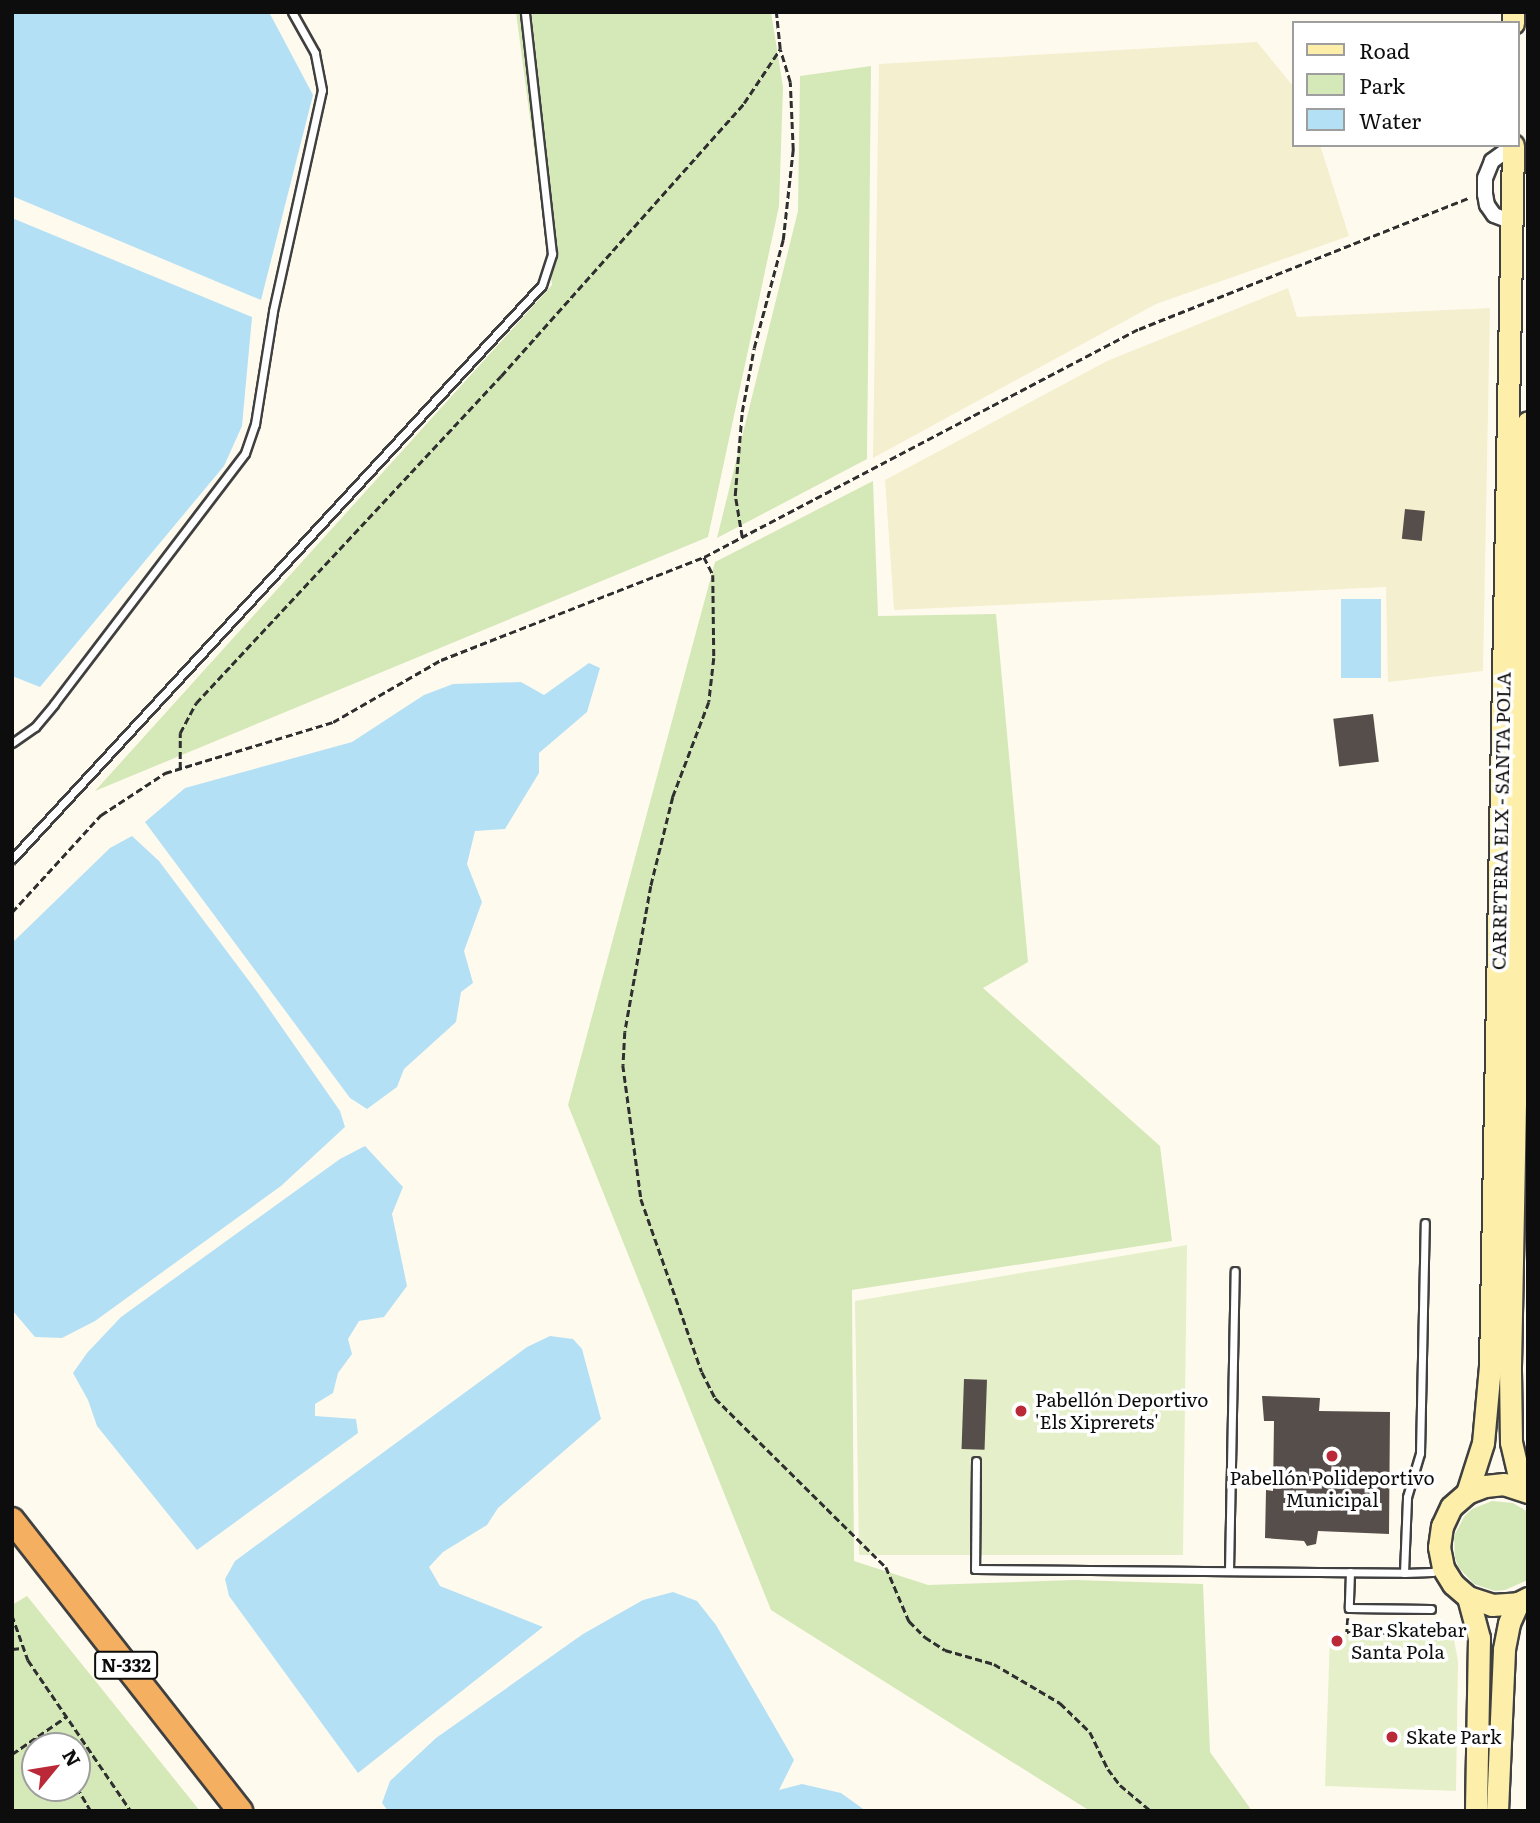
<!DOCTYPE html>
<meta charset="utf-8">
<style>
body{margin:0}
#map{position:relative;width:1540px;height:1823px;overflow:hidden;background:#fffaee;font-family:Literata,serif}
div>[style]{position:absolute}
.farmland>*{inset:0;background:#f4efcf}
.green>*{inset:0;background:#d4e8b8}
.pitch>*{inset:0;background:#e5f0ca}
.water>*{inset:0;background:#b4e0f5;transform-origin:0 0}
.building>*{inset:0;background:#564e4a;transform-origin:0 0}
.path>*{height:2.5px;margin-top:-1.25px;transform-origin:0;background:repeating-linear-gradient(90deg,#2f2f2f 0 7px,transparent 0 10.5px)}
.roads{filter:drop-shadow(2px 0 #404040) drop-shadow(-2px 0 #404040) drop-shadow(0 2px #404040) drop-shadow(0 -2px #404040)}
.service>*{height:7px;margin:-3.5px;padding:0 3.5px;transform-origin:3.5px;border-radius:3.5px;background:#fff}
.minor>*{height:14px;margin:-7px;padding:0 7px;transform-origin:7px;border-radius:7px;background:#fff}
.secondary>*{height:21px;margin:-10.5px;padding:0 10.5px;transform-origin:10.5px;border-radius:10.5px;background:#fdefaa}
.trunk>*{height:24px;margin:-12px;padding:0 12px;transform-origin:12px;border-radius:12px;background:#f4b060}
.dots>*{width:19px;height:19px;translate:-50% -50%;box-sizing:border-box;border:4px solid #fff;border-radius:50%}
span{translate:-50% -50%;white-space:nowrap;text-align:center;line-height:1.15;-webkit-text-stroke:7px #fff;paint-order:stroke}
.shield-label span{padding:2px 5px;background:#fff;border:2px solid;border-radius:5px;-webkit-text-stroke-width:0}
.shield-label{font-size:18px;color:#0d0d0d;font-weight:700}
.street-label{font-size:19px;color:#0d0d0d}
.poi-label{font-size:19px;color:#0d0d0d}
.left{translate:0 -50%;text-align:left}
.frame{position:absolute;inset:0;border:14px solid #0d0d0d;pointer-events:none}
.legend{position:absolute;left:1292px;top:21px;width:228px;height:126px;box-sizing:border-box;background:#fff;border:2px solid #9e9e9e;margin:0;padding:9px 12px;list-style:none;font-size:21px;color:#0d0d0d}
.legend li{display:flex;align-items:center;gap:14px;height:35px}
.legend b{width:35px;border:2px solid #9e9e9e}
.north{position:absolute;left:21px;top:1732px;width:70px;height:70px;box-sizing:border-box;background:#fff;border:2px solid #9e9e9e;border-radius:50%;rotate:60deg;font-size:19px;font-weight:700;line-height:28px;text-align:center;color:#0d0d0d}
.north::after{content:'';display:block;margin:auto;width:24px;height:32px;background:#bb2837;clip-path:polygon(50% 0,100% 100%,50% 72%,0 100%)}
</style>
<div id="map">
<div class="farmland">
<i style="clip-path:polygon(1257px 42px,1293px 86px,1293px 145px,1320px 145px,1349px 236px,1156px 304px,873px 458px,879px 64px)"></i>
<i style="clip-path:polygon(1288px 288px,1297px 317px,1490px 308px,1483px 671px,1388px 682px,1386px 587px,894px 610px,885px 480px,1107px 361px)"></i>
</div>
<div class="green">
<i style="clip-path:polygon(516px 12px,771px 12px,783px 87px,779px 206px,708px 537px,95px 791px,552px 285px)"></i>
<i style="clip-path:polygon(871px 66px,867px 459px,717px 538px,798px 211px,800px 76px)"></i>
<i style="clip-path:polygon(873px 481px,878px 616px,996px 614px,1028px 962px,983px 988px,1160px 1146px,1172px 1241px,852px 1290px,854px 1561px,928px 1585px,1074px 1580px,1203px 1584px,1210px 1752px,1252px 1811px,1090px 1811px,771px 1610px,568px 1105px,715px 562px)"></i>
<i style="clip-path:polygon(1492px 1501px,1513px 1503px,1528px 1512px,1528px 1580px,1505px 1590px,1495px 1591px,1474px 1584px,1459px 1568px,1455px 1558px,1454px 1536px,1464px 1517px,1472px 1509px)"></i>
<i style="clip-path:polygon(evenodd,27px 1596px,200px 1811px,12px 1811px,12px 1605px,27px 1596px,77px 1746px,77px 1788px,35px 1788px,35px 1746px,77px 1746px)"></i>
</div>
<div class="pitch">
<i style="clip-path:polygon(1187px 1245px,1183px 1555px,859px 1555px,855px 1301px)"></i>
<i style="clip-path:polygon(1330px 1634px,1454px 1640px,1458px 1661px,1456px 1791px,1325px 1786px)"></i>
</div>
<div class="water">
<i style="clip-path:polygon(12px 12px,269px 12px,313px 95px,261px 300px,12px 196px)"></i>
<i style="clip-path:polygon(12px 218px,252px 317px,242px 426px,224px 466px,40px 687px,12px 676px)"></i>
<i style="left:1381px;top:599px;width:79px;height:40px;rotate:90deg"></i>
<i style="clip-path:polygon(589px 663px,600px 668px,587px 712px,539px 753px,539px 773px,505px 829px,475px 831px,467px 864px,482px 902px,464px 951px,473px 983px,461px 992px,456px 1022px,404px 1069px,397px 1087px,367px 1109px,350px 1098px,145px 822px,185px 788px,352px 742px,424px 695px,453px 684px,521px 682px,544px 695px)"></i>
<i style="clip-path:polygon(132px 836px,159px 861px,258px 993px,340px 1111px,345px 1127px,281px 1186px,95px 1321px,62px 1338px,35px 1337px,12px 1310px,12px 943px,110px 848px)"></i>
<i style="clip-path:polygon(365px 1146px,403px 1187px,392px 1214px,407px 1286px,384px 1317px,359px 1321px,348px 1339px,352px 1354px,338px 1373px,333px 1393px,315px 1404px,315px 1416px,356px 1419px,358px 1433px,197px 1550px,97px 1426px,88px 1400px,73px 1373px,87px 1353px,121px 1317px,340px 1159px)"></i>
<i style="clip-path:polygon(550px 1336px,573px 1339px,582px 1349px,601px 1419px,498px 1508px,487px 1525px,443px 1552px,429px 1567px,440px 1586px,543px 1627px,358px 1773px,229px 1596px,225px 1579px,235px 1561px,527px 1347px)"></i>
<i style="clip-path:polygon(673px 1592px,697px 1601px,716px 1625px,794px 1760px,779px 1790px,802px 1784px,841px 1793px,866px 1811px,388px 1811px,382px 1803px,390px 1781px,436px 1738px,583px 1634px,643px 1600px)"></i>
</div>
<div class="building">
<i style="left:1405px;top:509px;width:20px;height:30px;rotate:6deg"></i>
<i style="left:1373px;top:714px;width:48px;height:40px;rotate:83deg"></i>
<i style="left:964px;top:1379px;width:23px;height:70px;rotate:2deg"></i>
<i style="clip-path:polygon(1262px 1396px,1320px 1398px,1319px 1411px,1390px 1412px,1389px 1534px,1318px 1531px,1316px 1544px,1307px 1546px,1304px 1541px,1265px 1538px,1266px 1490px,1273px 1491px,1274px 1421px,1264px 1421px)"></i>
</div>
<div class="path">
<i style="left:742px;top:537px;width:43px;rotate:-99.5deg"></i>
<i style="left:735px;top:495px;width:83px;rotate:-85.2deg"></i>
<i style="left:742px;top:412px;width:65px;rotate:-79.4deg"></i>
<i style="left:754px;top:348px;width:112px;rotate:-75deg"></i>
<i style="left:783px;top:240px;width:91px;rotate:-83.7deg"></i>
<i style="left:793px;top:150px;width:68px;rotate:-92.5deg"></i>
<i style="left:790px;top:82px;width:34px;rotate:-107deg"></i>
<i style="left:780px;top:49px;width:37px;rotate:-96deg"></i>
<i style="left:704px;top:557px;width:20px;rotate:63deg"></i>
<i style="left:713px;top:575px;width:83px;rotate:89.3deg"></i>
<i style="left:714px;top:658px;width:44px;rotate:96.5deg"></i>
<i style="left:709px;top:702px;width:102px;rotate:110.8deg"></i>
<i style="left:673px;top:797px;width:92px;rotate:103.9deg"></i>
<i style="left:651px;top:886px;width:148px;rotate:100.1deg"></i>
<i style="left:625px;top:1032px;width:33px;rotate:93deg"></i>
<i style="left:623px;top:1065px;width:135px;rotate:82.3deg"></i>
<i style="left:641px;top:1199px;width:183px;rotate:70.6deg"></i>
<i style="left:702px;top:1372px;width:29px;rotate:63deg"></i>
<i style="left:715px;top:1398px;width:240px;rotate:44.7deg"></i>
<i style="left:886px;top:1567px;width:59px;rotate:66.9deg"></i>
<i style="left:909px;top:1621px;width:23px;rotate:45deg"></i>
<i style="left:925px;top:1637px;width:24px;rotate:33deg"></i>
<i style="left:945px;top:1650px;width:51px;rotate:15.9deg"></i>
<i style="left:994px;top:1664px;width:77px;rotate:30.6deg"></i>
<i style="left:1060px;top:1703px;width:42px;rotate:44deg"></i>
<i style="left:1090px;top:1732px;width:41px;rotate:64.1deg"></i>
<i style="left:1108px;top:1769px;width:20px;rotate:53deg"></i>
<i style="left:1120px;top:1785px;width:40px;rotate:40deg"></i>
<i style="left:180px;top:769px;width:36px;rotate:-90deg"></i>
<i style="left:180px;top:733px;width:34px;rotate:-62deg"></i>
<i style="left:196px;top:703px;width:447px;rotate:-47deg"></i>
<i style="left:501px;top:376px;width:365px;rotate:-48.3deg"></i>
<i style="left:744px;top:103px;width:65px;rotate:-56.3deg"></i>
<i style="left:12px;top:912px;width:132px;rotate:-47.5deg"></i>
<i style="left:101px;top:815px;width:77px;rotate:-33.3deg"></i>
<i style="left:165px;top:773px;width:176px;rotate:-16.9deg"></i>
<i style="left:333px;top:722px;width:125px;rotate:-29.9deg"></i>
<i style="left:441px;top:660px;width:282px;rotate:-21.4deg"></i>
<i style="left:704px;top:557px;width:491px;rotate:-27.7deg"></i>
<i style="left:1139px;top:329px;width:356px;rotate:-21.7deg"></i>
<i style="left:12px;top:1615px;width:48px;rotate:70.4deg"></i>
<i style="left:28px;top:1660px;width:183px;rotate:55.7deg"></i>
<i style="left:1348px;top:1618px;width:14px;rotate:94deg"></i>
<i style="left:1347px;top:1632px;width:113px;rotate:1.5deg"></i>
<i style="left:12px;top:1649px;width:10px;rotate:-6deg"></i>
<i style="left:35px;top:1738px;width:12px;rotate:42deg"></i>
<i style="left:12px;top:1754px;width:67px;rotate:-34.6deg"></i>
<i style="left:77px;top:1787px;width:28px;rotate:60deg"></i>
<i style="left:12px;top:1809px;width:3px;rotate:45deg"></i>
</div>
<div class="roads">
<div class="service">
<i style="left:12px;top:743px;width:28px;rotate:-35deg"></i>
<i style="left:35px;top:727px;width:30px;rotate:-50deg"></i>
<i style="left:54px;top:704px;width:315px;rotate:-52.7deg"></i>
<i style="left:245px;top:453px;width:31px;rotate:-71deg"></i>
<i style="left:255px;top:424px;width:114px;rotate:-80.9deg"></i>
<i style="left:273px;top:311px;width:226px;rotate:-77.5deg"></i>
<i style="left:322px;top:90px;width:38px;rotate:-101deg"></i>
<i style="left:315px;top:53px;width:47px;rotate:-119.3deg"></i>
<i style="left:12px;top:859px;width:781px;rotate:-47.28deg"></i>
<i style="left:542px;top:285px;width:33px;rotate:-72deg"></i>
<i style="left:552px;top:254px;width:244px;rotate:-96.4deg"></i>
<i style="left:976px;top:1461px;width:108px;rotate:90.5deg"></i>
<i style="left:975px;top:1569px;width:429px;rotate:0.5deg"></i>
<i style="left:1404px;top:1573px;width:28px;rotate:-2deg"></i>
<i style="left:1432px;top:1572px;width:9px;rotate:-21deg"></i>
<i style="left:1229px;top:1570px;width:299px;rotate:-88.9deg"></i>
<i style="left:1350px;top:1572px;width:36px;rotate:92deg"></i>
<i style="left:1349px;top:1608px;width:82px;rotate:0.7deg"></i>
<i style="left:1404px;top:1573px;width:76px;rotate:-87.7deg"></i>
<i style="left:1407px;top:1497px;width:46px;rotate:-73.5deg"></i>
<i style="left:1420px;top:1453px;width:230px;rotate:-88.8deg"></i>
</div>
<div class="minor">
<i style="left:1503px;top:153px;width:14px;rotate:144deg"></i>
<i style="left:1492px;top:161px;width:18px;rotate:112deg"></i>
<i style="left:1485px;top:178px;width:16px;rotate:90deg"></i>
<i style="left:1485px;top:194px;width:11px;rotate:80deg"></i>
<i style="left:1487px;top:205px;width:12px;rotate:55deg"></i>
<i style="left:1494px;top:215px;width:19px;rotate:21deg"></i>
</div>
<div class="secondary">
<i style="left:1513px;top:23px;width:11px;rotate:-90deg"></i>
<i style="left:1522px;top:1489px;width:48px;rotate:-103.2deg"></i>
<i style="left:1511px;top:1442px;width:76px;rotate:-90.8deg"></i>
<i style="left:1510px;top:1366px;width:944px;rotate:-88.91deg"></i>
<i style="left:1528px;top:1492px;width:25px;rotate:-162deg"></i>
<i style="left:1504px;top:1484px;width:19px;rotate:174deg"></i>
<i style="left:1485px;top:1486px;width:19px;rotate:159deg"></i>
<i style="left:1467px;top:1493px;width:21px;rotate:139deg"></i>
<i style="left:1451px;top:1507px;width:21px;rotate:115deg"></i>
<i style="left:1442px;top:1526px;width:21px;rotate:98deg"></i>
<i style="left:1439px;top:1547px;width:21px;rotate:79deg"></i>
<i style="left:1443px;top:1568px;width:19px;rotate:58deg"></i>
<i style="left:1453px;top:1584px;width:20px;rotate:41deg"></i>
<i style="left:1468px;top:1597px;width:25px;rotate:18deg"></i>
<i style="left:1492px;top:1605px;width:26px;rotate:-4deg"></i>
<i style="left:1518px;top:1603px;width:11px;rotate:-27deg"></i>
<i style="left:1467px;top:1493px;width:52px;rotate:-72.3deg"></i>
<i style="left:1483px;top:1443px;width:77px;rotate:-84.8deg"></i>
<i style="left:1490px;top:1366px;width:1221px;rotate:-88.92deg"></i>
<i style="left:1468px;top:1597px;width:42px;rotate:75deg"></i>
<i style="left:1479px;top:1638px;width:173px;rotate:91deg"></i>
<i style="left:1497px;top:1811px;width:162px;rotate:-87.5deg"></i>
<i style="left:1504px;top:1649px;width:26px;rotate:-79deg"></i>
<i style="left:1509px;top:1623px;width:22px;rotate:-66deg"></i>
</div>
<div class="trunk">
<i style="left:12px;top:1520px;width:370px;rotate:51.9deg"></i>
</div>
</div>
<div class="dots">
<i style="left:1021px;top:1411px;background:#bb2837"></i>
<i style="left:1332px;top:1456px;background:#bb2837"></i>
<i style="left:1337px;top:1641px;background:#bb2837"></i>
<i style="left:1392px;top:1737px;background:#bb2837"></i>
</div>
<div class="shield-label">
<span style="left:126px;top:1665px">N-332</span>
</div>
<div class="street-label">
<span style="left:1501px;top:821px;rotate:-89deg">CARRETERA ELX - SANTA POLA</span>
</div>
<div class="poi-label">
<span class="left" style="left:1035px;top:1411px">Pabellón Deportivo<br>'Els Xiprerets'</span>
<span style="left:1332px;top:1489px">Pabellón Polideportivo<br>Municipal</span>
<span class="left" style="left:1351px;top:1641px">Bar Skatebar<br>Santa Pola</span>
<span class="left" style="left:1406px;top:1737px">Skate Park</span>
</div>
<div class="frame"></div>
<ul class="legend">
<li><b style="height:9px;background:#fdefaa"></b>Road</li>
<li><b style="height:19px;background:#d4e8b8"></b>Park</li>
<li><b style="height:19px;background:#b4e0f5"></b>Water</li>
</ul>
<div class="north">N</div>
</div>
